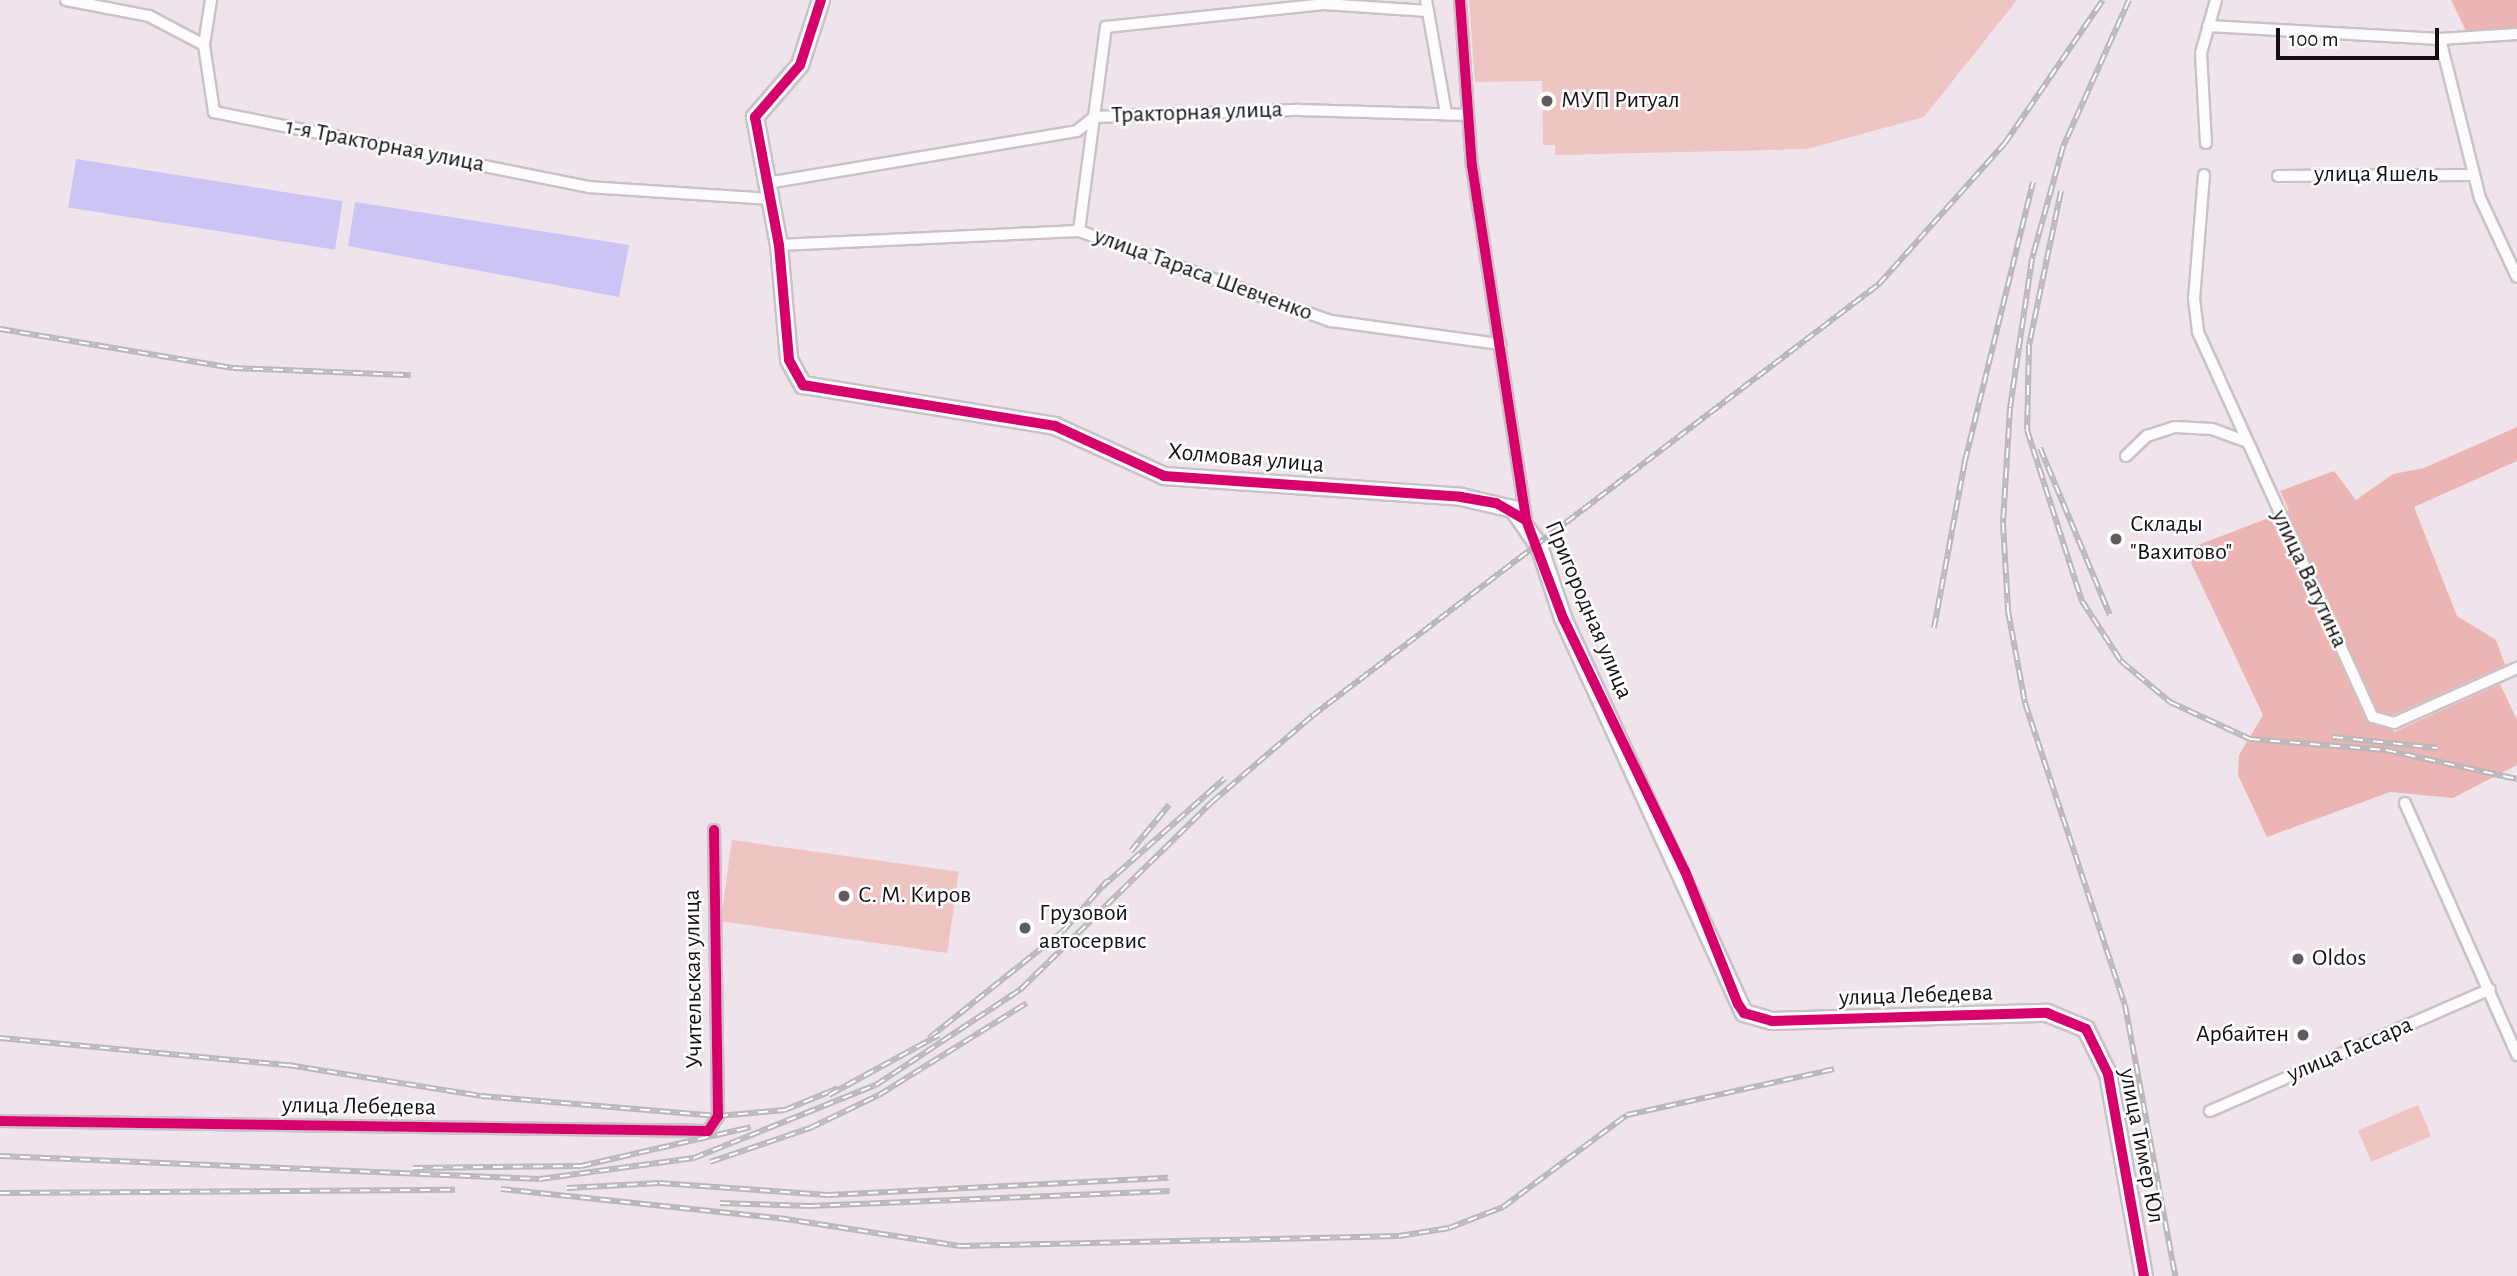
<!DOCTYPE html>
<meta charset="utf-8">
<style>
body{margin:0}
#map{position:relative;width:2517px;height:1276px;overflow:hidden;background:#efe4ec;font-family:"Alegreya Sans",sans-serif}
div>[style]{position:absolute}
.green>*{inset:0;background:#eec5c3;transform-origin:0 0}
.forest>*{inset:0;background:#ecb5b3}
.water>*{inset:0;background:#cbc4f4;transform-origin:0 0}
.roads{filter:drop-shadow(2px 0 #c9c2c7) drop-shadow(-2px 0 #c9c2c7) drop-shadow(0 2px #c9c2c7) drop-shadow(0 -2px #c9c2c7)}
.street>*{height:10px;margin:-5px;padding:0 5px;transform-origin:5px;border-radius:5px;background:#fdfbfc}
.secondary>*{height:16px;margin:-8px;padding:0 8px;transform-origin:8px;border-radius:8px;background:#fdfbfc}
.rail>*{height:6px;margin-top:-3px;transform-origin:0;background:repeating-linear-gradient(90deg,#fff 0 10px,#bab8ba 0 20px);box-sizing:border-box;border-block:2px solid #bab8ba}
.cycleway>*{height:10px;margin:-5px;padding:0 5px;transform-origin:5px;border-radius:5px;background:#d6006c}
.dots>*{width:19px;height:19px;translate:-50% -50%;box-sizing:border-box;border:4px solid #fff;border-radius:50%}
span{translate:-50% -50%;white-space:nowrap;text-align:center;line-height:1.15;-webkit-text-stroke:5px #fff;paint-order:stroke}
.poi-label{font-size:24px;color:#150f13}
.left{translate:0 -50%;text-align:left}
.right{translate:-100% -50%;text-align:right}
.street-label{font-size:24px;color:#150f13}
.scale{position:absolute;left:2276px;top:28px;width:163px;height:32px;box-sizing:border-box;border:4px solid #150f13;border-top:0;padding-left:9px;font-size:21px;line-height:24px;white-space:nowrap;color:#150f13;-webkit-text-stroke:5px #fff;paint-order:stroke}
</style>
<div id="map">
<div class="green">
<i style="clip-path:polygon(1469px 0,2017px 0,1924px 117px,1807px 149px,1555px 155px,1555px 145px,1543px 145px,1542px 81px,1475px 82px)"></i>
<i style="left:732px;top:840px;width:229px;height:82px;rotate:8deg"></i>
<i style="left:2418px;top:1105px;width:34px;height:65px;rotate:67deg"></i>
</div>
<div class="forest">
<i style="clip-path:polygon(2451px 0,2517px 0,2517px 34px,2469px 37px)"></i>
<i style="clip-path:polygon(2517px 427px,2517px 461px,2414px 507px,2457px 616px,2496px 640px,2505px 665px,2386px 718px,2394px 732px,2500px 684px,2517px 720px,2517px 765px,2453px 798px,2390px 792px,2267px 837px,2238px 775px,2239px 755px,2263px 715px,2185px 550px,2289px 510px,2280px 491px,2334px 471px,2356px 500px,2393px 474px,2424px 468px)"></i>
</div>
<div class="water">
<i style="left:76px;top:159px;width:270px;height:49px;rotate:9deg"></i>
<i style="clip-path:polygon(355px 202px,629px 245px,619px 297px,348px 246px)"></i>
</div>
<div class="roads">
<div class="street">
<i style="left:66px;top:0;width:85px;rotate:10.9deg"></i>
<i style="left:149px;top:16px;width:62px;rotate:27.8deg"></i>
<i style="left:204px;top:45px;width:68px;rotate:81.5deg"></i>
<i style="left:214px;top:112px;width:382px;rotate:11.3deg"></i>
<i style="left:589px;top:187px;width:181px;rotate:3.8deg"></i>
<i style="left:1426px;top:0;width:116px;rotate:80deg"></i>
<i style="left:1460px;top:0;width:166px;rotate:85.9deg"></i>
<i style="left:1472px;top:166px;width:358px;rotate:81.3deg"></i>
<i style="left:2208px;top:26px;width:232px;rotate:3.2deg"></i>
<i style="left:2440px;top:39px;width:77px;rotate:-3.7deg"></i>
<i style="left:2440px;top:39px;width:164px;rotate:75.9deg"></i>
<i style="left:2480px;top:198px;width:87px;rotate:64.9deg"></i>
<i style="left:204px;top:45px;width:46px;rotate:-81.2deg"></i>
<i style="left:2206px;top:143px;width:90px;rotate:-93.2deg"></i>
<i style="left:2201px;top:53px;width:55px;rotate:-74.2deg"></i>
<i style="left:2204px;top:175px;width:124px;rotate:94.6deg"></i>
<i style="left:2194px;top:299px;width:33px;rotate:83deg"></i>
<i style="left:2198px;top:332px;width:423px;rotate:65.6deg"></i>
<i style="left:2373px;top:717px;width:22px;rotate:16deg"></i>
<i style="left:2394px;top:723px;width:135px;rotate:-24.1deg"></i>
<i style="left:2278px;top:176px;width:195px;rotate:-0.3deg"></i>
<i style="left:767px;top:183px;width:314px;rotate:-9.5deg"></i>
<i style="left:1077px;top:131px;width:22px;rotate:-39deg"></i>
<i style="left:1094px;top:117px;width:205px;rotate:-2deg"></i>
<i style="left:1299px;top:110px;width:169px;rotate:1.7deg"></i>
<i style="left:1079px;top:231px;width:206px;rotate:-82.5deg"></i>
<i style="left:1106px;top:27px;width:219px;rotate:-6deg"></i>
<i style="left:1324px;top:4px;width:104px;rotate:3.9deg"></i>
<i style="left:779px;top:245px;width:300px;rotate:-2.7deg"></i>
<i style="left:1079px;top:231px;width:268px;rotate:19.7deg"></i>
<i style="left:1331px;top:321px;width:171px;rotate:7.8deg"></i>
<i style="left:2126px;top:456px;width:29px;rotate:-44deg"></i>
<i style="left:2147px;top:436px;width:29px;rotate:-18deg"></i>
<i style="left:2175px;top:427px;width:37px;rotate:3deg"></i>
<i style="left:2212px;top:429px;width:35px;rotate:20deg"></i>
<i style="left:2405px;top:803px;width:276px;rotate:66deg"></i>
<i style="left:2210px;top:1111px;width:305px;rotate:-23.5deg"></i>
<i style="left:0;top:1121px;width:708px;rotate:0.81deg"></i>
<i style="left:708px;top:1131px;width:18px;rotate:-56deg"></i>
<i style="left:718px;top:1116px;width:286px;rotate:-90.8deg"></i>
</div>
<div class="secondary">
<i style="left:821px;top:0;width:68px;rotate:107.9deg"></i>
<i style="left:800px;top:65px;width:69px;rotate:130.9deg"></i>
<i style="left:755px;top:117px;width:130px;rotate:79.4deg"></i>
<i style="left:779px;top:245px;width:115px;rotate:85deg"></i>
<i style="left:789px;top:360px;width:29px;rotate:61deg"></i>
<i style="left:803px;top:385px;width:255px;rotate:9.2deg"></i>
<i style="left:1055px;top:426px;width:120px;rotate:24.6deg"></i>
<i style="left:1164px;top:476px;width:298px;rotate:4deg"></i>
<i style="left:1461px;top:497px;width:53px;rotate:13deg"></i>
<i style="left:1513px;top:509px;width:45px;rotate:54.9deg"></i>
<i style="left:1539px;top:546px;width:76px;rotate:71.6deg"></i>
<i style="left:1563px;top:618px;width:434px;rotate:65.4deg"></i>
<i style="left:1744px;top:1013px;width:29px;rotate:16deg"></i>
<i style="left:1772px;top:1021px;width:275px;rotate:-1.7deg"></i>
<i style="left:2047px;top:1013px;width:42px;rotate:22.3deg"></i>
<i style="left:2086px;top:1029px;width:50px;rotate:63.9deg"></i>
<i style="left:2108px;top:1074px;width:205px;rotate:79.9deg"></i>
</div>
</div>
<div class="rail">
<i style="left:2129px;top:0;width:161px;rotate:114.2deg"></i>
<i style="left:2063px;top:147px;width:116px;rotate:105.5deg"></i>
<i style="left:2032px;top:259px;width:151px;rotate:98.4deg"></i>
<i style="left:2010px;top:408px;width:115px;rotate:93.5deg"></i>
<i style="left:2003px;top:523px;width:88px;rotate:86.7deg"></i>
<i style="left:2008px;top:611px;width:94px;rotate:79.5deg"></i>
<i style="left:2025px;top:703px;width:318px;rotate:71.7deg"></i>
<i style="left:2125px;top:1005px;width:276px;rotate:79.5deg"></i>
<i style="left:2061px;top:191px;width:157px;rotate:101.7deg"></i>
<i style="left:2029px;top:345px;width:85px;rotate:91.3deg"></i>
<i style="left:2027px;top:430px;width:180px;rotate:72.2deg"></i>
<i style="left:2082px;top:601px;width:72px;rotate:57deg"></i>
<i style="left:2121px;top:661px;width:64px;rotate:39.9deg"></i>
<i style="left:2170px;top:702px;width:88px;rotate:24.8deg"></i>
<i style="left:2250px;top:739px;width:136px;rotate:4.6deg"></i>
<i style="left:2386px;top:750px;width:134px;rotate:12.5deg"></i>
<i style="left:0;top:329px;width:236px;rotate:9.5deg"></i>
<i style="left:233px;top:368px;width:178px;rotate:2.3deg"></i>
<i style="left:2040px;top:448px;width:181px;rotate:67.3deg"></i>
<i style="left:1934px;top:628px;width:170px;rotate:-79.5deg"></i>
<i style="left:1965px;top:461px;width:287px;rotate:-76.3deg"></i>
<i style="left:2333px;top:737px;width:105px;rotate:6deg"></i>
<i style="left:1131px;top:851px;width:60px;rotate:-50.4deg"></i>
<i style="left:1102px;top:887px;width:164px;rotate:-41.5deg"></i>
<i style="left:0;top:1038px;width:289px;rotate:5.4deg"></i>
<i style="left:288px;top:1065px;width:195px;rotate:9.1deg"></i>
<i style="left:481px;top:1096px;width:238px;rotate:4.8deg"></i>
<i style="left:718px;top:1116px;width:67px;rotate:-5.1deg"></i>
<i style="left:785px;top:1110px;width:57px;rotate:-22.5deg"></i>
<i style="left:929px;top:1038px;width:171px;rotate:-38.6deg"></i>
<i style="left:1063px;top:931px;width:67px;rotate:-48.7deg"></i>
<i style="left:829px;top:1095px;width:125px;rotate:-28.6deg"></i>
<i style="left:0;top:1156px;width:540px;rotate:2.44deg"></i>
<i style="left:540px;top:1179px;width:155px;rotate:-7.8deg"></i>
<i style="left:694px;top:1158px;width:196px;rotate:-21.9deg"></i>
<i style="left:876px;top:1085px;width:174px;rotate:-33.5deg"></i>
<i style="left:1021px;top:989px;width:267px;rotate:-44.4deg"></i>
<i style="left:1212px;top:802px;width:132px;rotate:-40.7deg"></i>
<i style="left:1312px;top:716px;width:713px;rotate:-37.3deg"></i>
<i style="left:1879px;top:284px;width:189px;rotate:-48.2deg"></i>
<i style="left:2005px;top:143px;width:173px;rotate:-55.6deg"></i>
<i style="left:710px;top:1162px;width:106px;rotate:-18.8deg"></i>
<i style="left:810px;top:1128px;width:76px;rotate:-25.6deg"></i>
<i style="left:879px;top:1095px;width:174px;rotate:-31.9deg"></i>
<i style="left:413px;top:1168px;width:168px;rotate:-0.7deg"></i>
<i style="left:581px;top:1166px;width:174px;rotate:-12.9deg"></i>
<i style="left:567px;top:1188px;width:93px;rotate:-3.1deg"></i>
<i style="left:660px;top:1183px;width:168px;rotate:4.1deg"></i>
<i style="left:828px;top:1195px;width:341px;rotate:-2.9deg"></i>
<i style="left:501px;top:1189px;width:280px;rotate:6deg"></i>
<i style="left:779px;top:1218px;width:183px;rotate:8.8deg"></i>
<i style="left:960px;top:1246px;width:439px;rotate:-1.3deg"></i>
<i style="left:1399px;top:1236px;width:51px;rotate:-9.1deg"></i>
<i style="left:1449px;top:1228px;width:58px;rotate:-21.3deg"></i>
<i style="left:1503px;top:1207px;width:154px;rotate:-36.6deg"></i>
<i style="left:1627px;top:1115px;width:212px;rotate:-12.5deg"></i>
<i style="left:0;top:1193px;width:455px;rotate:-0.4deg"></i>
<i style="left:720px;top:1203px;width:90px;rotate:1.9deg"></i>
<i style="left:810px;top:1206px;width:360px;rotate:-2.4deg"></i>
</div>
<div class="cycleway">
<i style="left:821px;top:0;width:68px;rotate:107.9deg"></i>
<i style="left:800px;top:65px;width:69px;rotate:130.9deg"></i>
<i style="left:755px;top:117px;width:130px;rotate:79.4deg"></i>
<i style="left:779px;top:245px;width:115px;rotate:85deg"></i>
<i style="left:789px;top:360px;width:29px;rotate:61deg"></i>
<i style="left:803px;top:385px;width:255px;rotate:9.2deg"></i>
<i style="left:1055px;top:426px;width:120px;rotate:24.6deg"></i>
<i style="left:1164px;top:476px;width:298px;rotate:4deg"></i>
<i style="left:1461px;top:497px;width:36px;rotate:10deg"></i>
<i style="left:1496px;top:503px;width:34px;rotate:30deg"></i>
<i style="left:1460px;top:0;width:166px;rotate:85.9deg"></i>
<i style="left:1472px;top:166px;width:358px;rotate:81.3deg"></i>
<i style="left:1526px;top:520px;width:105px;rotate:69.3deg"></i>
<i style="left:1563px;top:618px;width:281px;rotate:64.3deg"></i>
<i style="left:1685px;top:871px;width:143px;rotate:68.3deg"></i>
<i style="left:1738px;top:1004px;width:11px;rotate:56deg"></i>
<i style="left:1744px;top:1013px;width:29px;rotate:16deg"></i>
<i style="left:1772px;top:1021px;width:275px;rotate:-1.7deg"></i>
<i style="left:2047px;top:1013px;width:42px;rotate:22.3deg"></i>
<i style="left:2086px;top:1029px;width:50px;rotate:63.9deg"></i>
<i style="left:2108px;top:1074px;width:205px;rotate:79.9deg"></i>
<i style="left:0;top:1121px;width:708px;rotate:0.81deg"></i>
<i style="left:708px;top:1131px;width:18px;rotate:-56deg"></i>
<i style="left:718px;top:1116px;width:286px;rotate:-90.8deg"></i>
</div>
<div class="dots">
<i style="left:1547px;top:101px;background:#615a5f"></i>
<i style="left:2116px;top:539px;background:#615a5f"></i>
<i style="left:844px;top:896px;background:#615a5f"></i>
<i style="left:1025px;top:928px;background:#615a5f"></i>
<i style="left:2298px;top:959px;background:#615a5f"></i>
<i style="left:2303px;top:1035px;background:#615a5f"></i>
</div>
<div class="poi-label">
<span class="left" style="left:1561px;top:101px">МУП Ритуал</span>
<span class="left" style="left:2130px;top:539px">Склады<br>"Вахитово"</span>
<span class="left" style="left:858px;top:896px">С. М. Киров</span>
<span class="left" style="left:1039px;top:928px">Грузовой<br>автосервис</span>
<span class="left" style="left:2312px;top:959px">Oldos</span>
<span class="right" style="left:2289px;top:1035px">Арбайтен</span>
</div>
<div class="street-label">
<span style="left:1197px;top:113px;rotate:-2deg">Тракторная улица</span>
<span style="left:385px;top:146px;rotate:11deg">1-я Тракторная улица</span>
<span style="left:2376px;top:175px">улица Яшель</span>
<span style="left:1203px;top:275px;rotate:20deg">улица Тараса Шевченко</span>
<span style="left:1246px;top:459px;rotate:5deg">Холмовая улица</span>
<span style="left:2309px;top:579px;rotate:65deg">улица Ватутина</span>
<span style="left:1588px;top:610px;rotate:67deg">Пригородная улица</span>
<span style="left:694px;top:979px;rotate:-91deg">Учительская улица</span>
<span style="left:1916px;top:996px;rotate:-2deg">улица Лебедева</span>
<span style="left:2350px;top:1050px;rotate:-23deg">улица Гассара</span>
<span style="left:359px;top:1107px;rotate:1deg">улица Лебедева</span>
<span style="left:2141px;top:1146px;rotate:79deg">улица Тимер Юл</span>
</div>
<div class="scale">100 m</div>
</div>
